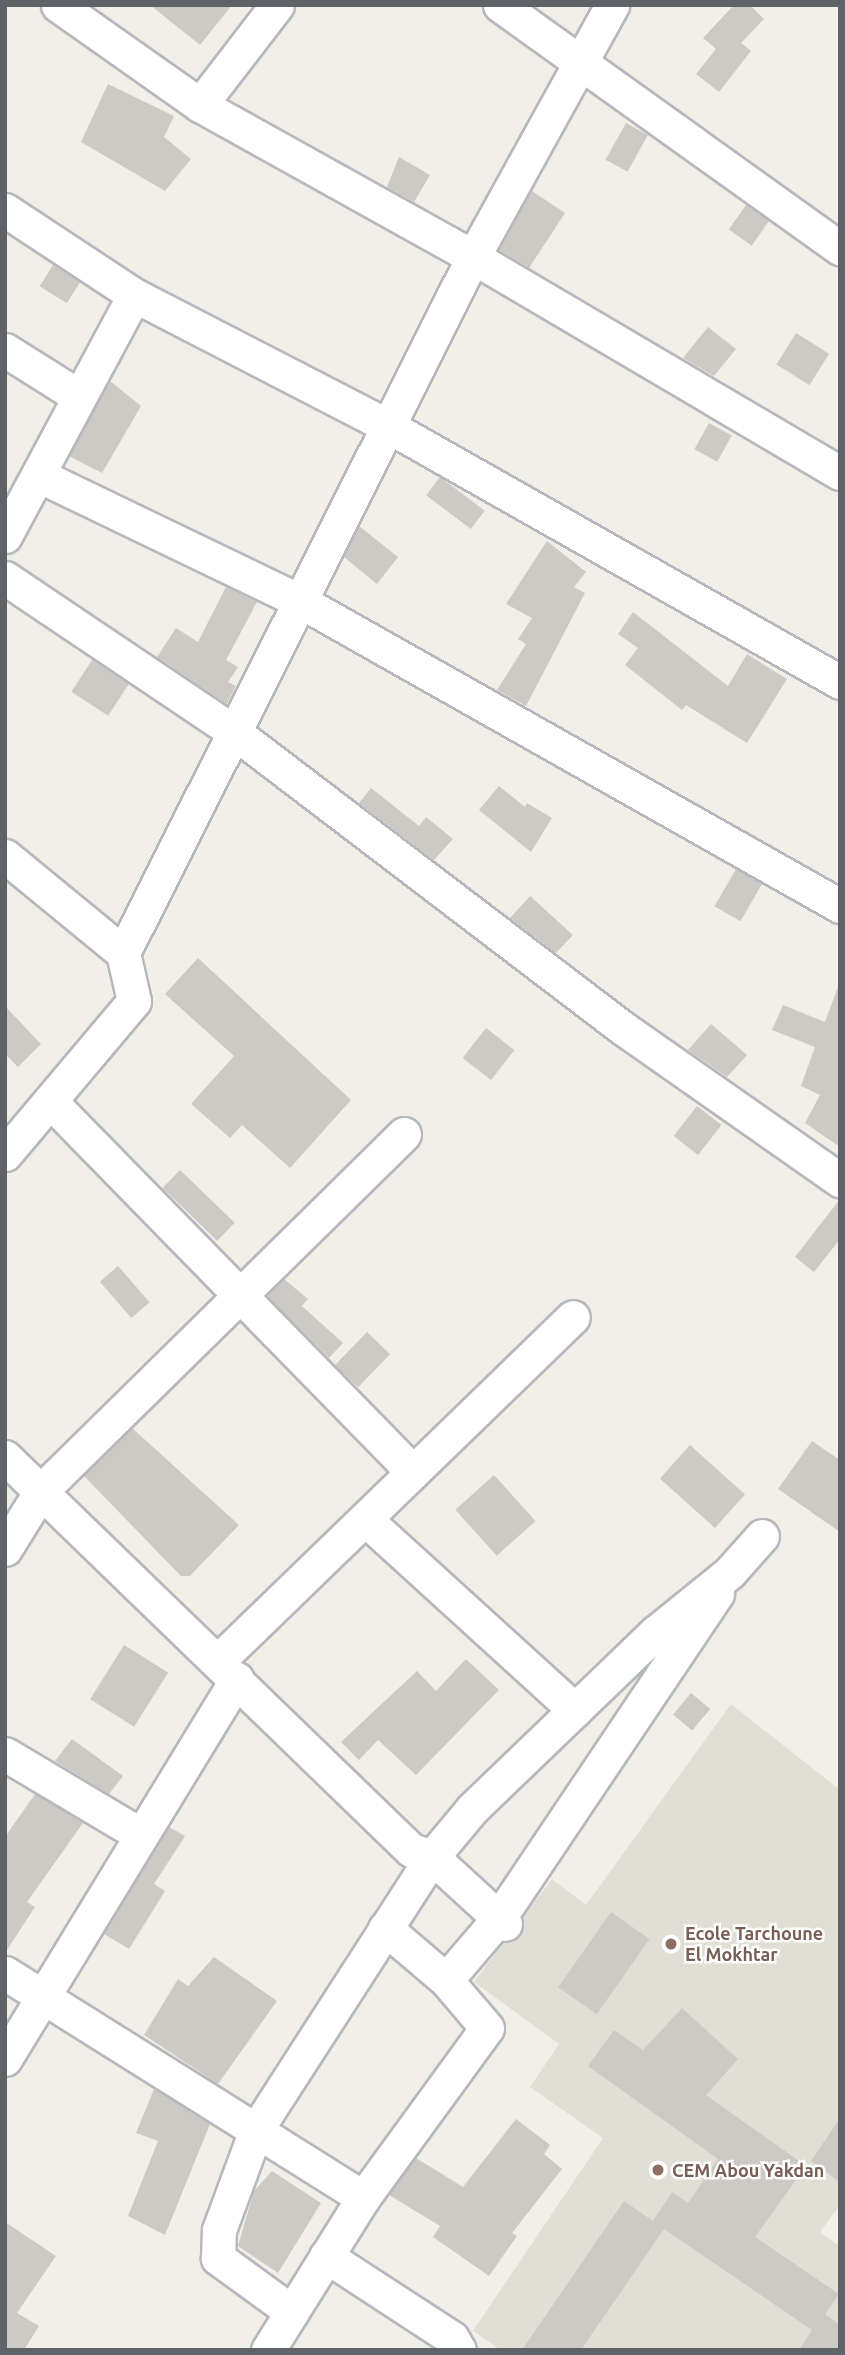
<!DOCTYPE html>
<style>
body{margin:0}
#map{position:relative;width:845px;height:2355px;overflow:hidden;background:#f1efe8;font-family:Ubuntu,sans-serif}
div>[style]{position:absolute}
.education>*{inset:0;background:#e1ded6}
.building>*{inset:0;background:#cccac5;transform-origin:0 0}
.roads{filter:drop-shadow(2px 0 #b5b8bc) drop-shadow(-2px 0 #b5b8bc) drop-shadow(0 2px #b5b8bc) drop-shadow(0 -2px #b5b8bc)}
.minor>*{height:33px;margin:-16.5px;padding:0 16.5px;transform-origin:16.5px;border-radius:16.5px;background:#fff}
.dots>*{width:19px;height:19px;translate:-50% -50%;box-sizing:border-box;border:4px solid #fff;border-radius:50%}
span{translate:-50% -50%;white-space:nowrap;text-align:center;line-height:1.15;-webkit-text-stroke:5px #fff;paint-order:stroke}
.education-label{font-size:18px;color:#785e54;font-weight:700}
.left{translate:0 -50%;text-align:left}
.frame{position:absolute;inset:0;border:7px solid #5f6368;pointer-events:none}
</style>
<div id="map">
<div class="education">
<i style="clip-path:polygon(731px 1704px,840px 1790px,840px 2205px,820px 2232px,840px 2247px,840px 2350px,501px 2350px,473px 2331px,603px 2138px,530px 2087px,559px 2044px,474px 1982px,552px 1879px,586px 1905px)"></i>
</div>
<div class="building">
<i style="clip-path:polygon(150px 5px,232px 5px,200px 45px)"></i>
<i style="clip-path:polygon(734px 5px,750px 5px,764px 19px,741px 43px,751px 51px,719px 92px,696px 74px,716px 49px,703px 38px)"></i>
<i style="clip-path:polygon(108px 84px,174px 116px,164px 137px,191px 159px,165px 191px,81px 142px)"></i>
<i style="left:626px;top:123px;width:25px;height:42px;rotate:29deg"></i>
<i style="clip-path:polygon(399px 157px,430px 175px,414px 202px,387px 187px)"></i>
<i style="clip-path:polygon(532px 191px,565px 213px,529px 268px,499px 250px)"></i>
<i style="left:746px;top:205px;width:28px;height:30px;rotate:35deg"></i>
<i style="left:53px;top:265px;width:32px;height:25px;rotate:32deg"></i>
<i style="clip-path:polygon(708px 327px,736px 349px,714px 376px,683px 358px)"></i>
<i style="left:796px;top:333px;width:39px;height:37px;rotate:32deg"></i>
<i style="clip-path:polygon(110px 381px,141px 406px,102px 473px,69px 456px)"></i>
<i style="left:709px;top:423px;width:26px;height:30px;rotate:29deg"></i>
<i style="left:440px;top:477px;width:56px;height:23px;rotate:37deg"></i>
<i style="clip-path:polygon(359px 526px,398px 557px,377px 584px,344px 557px)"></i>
<i style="clip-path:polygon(547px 541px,586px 572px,574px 587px,585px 593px,526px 706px,497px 690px,526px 644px,518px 639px,532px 618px,506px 604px)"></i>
<i style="clip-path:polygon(226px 587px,257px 602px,226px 660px,238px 667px,228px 682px,236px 686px,227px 704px,157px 657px,176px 628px,198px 642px)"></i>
<i style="clip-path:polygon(633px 612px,728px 686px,747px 654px,787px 679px,747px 743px,686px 705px,682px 710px,625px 665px,638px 648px,618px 634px)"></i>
<i style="left:92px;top:660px;width:44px;height:38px;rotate:33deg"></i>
<i style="clip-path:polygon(499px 786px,525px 807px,527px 803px,552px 818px,531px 852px,479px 810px)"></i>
<i style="clip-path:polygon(371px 788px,419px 826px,426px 817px,453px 839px,434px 860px,359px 803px)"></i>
<i style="left:736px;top:869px;width:30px;height:43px;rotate:30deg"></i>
<i style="clip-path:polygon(530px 896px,573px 935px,556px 953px,510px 918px)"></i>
<i style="clip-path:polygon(198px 958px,351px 1100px,290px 1168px,242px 1125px,230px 1138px,191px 1104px,234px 1056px,165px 994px)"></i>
<i style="clip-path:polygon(838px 987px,840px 988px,840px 1147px,805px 1123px,820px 1095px,801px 1086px,815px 1047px,772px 1030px,783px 1005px,825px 1022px)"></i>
<i style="clip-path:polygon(5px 1006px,41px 1044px,18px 1067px,5px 1054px)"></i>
<i style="clip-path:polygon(711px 1024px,747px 1055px,727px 1077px,688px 1050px)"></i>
<i style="left:486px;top:1028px;width:36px;height:38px;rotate:38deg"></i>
<i style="left:697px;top:1106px;width:31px;height:38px;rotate:38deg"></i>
<i style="left:180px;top:1170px;width:76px;height:25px;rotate:44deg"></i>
<i style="clip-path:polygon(840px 1199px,840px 1239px,814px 1272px,795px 1257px)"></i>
<i style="left:118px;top:1266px;width:48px;height:24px;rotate:49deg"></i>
<i style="clip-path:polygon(284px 1279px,308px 1299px,302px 1306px,343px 1343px,329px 1358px,267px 1296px)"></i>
<i style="left:367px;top:1332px;width:32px;height:46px;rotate:44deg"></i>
<i style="clip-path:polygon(132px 1428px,239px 1525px,190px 1576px,181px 1576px,84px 1476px)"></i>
<i style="clip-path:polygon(812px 1441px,840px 1460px,840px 1532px,778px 1489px)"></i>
<i style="left:690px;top:1445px;width:74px;height:45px;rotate:42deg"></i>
<i style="left:494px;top:1475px;width:62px;height:52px;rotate:48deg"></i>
<i style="left:124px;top:1645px;width:52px;height:64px;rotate:32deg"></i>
<i style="clip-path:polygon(466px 1659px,499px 1690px,416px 1775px,378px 1740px,359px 1760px,341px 1742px,417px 1671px,436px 1691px)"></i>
<i style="left:691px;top:1693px;width:25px;height:28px;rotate:40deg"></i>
<i style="clip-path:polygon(72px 1739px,123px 1776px,109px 1794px,55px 1761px)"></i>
<i style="clip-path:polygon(35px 1794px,83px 1823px,27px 1902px,35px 1907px,5px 1953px,5px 1837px)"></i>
<i style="clip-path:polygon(169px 1827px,185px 1836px,154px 1884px,165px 1891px,129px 1949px,104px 1934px)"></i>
<i style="left:611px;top:1912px;width:47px;height:92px;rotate:35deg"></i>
<i style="clip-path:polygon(214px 1957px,277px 2001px,218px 2084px,144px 2035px,178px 1979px,188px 1986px)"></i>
<i style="clip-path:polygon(682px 2008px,738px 2059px,706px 2095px,806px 2166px,755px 2237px,839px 2294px,825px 2314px,840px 2325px,840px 2350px,799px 2350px,812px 2330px,664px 2229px,581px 2350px,522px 2350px,624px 2201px,653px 2221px,672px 2192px,688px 2203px,718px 2159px,588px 2066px,614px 2030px,643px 2050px)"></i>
<i style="clip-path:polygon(154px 2089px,210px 2124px,165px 2235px,128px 2216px,158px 2141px,136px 2133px)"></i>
<i style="clip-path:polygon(840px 2118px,840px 2182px,811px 2161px)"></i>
<i style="clip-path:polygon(516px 2119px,550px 2145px,544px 2154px,562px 2169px,512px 2233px,517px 2236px,489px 2276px,433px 2237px,440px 2226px,389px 2195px,416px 2158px,463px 2187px)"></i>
<i style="clip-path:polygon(272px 2171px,321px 2203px,278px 2273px,238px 2246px,254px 2191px)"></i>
<i style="clip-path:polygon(5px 2222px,56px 2256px,17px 2313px,39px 2326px,24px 2350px,5px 2350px)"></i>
</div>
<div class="roads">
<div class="minor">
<i style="left:58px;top:5px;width:174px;rotate:35.2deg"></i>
<i style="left:200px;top:105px;width:312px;rotate:29.1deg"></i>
<i style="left:473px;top:257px;width:426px;rotate:30.5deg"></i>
<i style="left:500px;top:5px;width:418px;rotate:35.6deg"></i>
<i style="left:200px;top:105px;width:126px;rotate:-52.4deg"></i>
<i style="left:5px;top:210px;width:154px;rotate:33.4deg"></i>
<i style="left:134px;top:295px;width:286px;rotate:27.3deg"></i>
<i style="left:388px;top:426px;width:519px;rotate:29.53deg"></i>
<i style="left:5px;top:350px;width:86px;rotate:32.2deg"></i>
<i style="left:38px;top:475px;width:291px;rotate:25.7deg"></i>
<i style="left:300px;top:601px;width:620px;rotate:29.46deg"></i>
<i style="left:5px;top:536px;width:273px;rotate:-61.8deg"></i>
<i style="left:5px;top:578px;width:276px;rotate:33.9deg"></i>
<i style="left:234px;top:732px;width:490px;rotate:37.3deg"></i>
<i style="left:624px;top:1029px;width:264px;rotate:35deg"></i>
<i style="left:5px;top:856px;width:153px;rotate:39.4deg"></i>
<i style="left:50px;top:1101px;width:519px;rotate:45.62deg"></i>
<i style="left:5px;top:1154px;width:200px;rotate:-49.9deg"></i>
<i style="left:134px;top:1001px;width:49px;rotate:-102.9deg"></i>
<i style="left:123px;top:953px;width:779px;rotate:-63.3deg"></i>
<i style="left:473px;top:257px;width:288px;rotate:-61.1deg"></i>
<i style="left:5px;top:1457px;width:565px;rotate:44.07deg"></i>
<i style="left:411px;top:1850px;width:22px;rotate:18deg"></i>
<i style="left:432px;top:1857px;width:99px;rotate:42.5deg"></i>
<i style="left:365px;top:1519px;width:284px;rotate:42.3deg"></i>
<i style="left:5px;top:1549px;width:68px;rotate:-58.2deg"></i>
<i style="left:41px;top:1491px;width:509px;rotate:-44.52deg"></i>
<i style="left:218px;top:1661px;width:494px;rotate:-44.1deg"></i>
<i style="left:5px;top:1754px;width:158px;rotate:30.8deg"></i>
<i style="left:5px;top:1973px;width:423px;rotate:32.1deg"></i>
<i style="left:446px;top:1980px;width:82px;rotate:-49.5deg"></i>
<i style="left:499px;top:1918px;width:391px;rotate:-56.1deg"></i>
<i style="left:5px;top:2059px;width:445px;rotate:-58.6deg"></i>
<i style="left:326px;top:2256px;width:150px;rotate:33.1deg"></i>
<i style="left:452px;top:2338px;width:14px;rotate:60deg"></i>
<i style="left:292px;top:2312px;width:92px;rotate:-143.9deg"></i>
<i style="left:218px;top:2258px;width:28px;rotate:-88deg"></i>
<i style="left:219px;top:2230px;width:107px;rotate:-69.7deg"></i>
<i style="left:256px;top:2130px;width:325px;rotate:-57.2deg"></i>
<i style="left:432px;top:1857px;width:62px;rotate:-50.2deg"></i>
<i style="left:472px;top:1809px;width:255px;rotate:-43.9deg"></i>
<i style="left:656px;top:1632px;width:95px;rotate:-39deg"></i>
<i style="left:730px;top:1572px;width:48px;rotate:-48.4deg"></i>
<i style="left:268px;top:2350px;width:179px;rotate:-58deg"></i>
<i style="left:363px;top:2198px;width:210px;rotate:-53.9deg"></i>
<i style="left:487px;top:2028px;width:63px;rotate:-130.5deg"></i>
<i style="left:446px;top:1980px;width:80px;rotate:-139.6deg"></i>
</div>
</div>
<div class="dots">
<i style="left:671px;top:1944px;background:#8d6e63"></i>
<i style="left:658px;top:2170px;background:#8d6e63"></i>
</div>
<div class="education-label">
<span class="left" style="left:685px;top:1944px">Ecole Tarchoune<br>El Mokhtar</span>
<span class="left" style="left:672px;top:2170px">CEM Abou Yakdan</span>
</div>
<div class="frame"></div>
</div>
